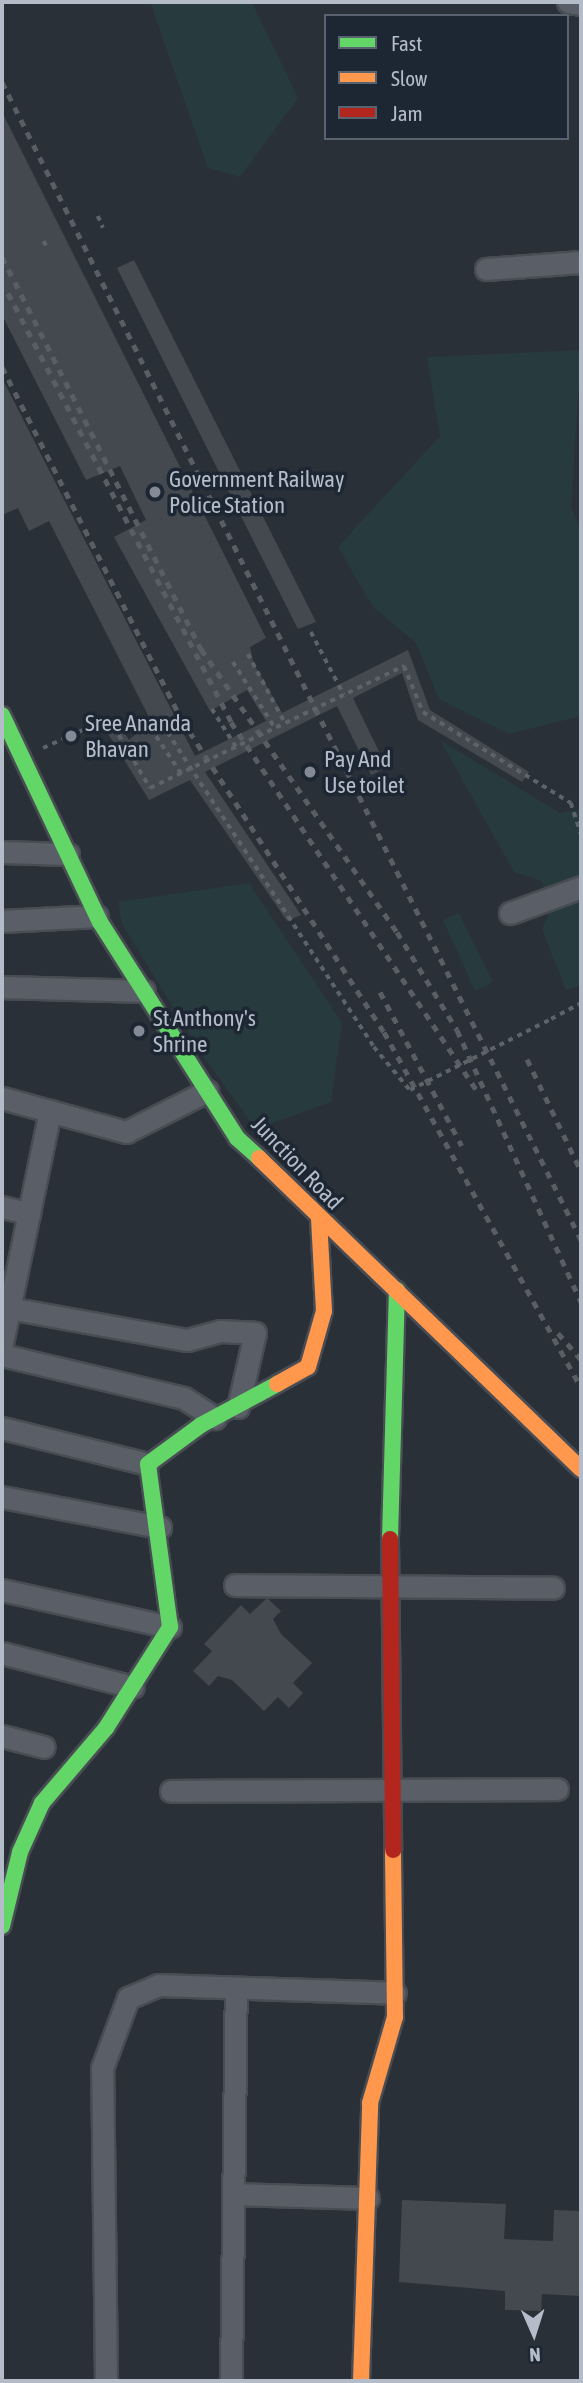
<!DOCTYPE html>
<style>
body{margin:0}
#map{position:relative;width:583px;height:2383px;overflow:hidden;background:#2a3038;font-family:"Asap Condensed",sans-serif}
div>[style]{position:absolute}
.green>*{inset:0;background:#273a3e}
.building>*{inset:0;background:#444950}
.path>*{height:3.5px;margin-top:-1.75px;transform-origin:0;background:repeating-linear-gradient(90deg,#5d636a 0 5px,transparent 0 10px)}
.roads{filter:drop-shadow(2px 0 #484c53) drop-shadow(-2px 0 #484c53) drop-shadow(0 2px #484c53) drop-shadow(0 -2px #484c53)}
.street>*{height:21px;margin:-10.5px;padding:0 10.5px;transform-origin:10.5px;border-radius:10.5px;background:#5a5e66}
.fast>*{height:16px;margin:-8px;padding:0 8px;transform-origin:8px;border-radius:8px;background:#63d668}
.slow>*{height:16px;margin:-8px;padding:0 8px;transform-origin:8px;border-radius:8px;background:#ff974d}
.jam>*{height:16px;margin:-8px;padding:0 8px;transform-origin:8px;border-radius:8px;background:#b3261e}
.rail>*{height:5px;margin-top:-2.5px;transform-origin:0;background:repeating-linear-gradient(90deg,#595d64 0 7px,transparent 0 14px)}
.path-bridge>*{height:3.5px;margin-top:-1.75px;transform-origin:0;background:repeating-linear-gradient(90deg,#5d636a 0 5px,transparent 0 10px)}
.dots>*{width:19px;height:19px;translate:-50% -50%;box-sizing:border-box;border:4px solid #1d2633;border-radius:50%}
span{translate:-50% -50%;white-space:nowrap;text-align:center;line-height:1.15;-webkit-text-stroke:7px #1d2633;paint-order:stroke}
.poi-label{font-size:23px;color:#b4bcc9}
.left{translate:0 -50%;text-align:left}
.street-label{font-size:23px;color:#b4bcc9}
.frame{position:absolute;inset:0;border:4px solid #b4bcc9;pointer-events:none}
.legend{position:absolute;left:324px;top:14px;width:245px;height:126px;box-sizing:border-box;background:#1d2633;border:2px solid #59626f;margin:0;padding:9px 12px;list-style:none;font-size:21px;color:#b4bcc9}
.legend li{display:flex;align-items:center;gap:14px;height:35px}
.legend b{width:35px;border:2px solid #59626f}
.north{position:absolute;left:499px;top:2299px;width:70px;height:70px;-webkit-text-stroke:5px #1d2633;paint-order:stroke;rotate:177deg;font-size:19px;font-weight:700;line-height:28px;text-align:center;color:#b4bcc9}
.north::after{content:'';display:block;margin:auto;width:24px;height:32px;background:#b4bcc9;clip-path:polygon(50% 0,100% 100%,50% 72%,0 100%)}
</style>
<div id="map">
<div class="green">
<i style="clip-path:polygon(150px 2px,252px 2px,298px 98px,240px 177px,208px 168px)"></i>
<i style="clip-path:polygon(581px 350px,571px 508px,581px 529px,581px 716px,509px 734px,439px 699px,416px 643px,373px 607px,338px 547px,440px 436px,427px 357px)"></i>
<i style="clip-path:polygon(440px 740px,560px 813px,581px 809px,581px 986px,566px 990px,542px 929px,551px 909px,542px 881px,514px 872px)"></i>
<i style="clip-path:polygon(249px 883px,342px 1023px,331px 1102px,256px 1129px,205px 1059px,122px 924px,118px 902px)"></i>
<i style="clip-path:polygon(459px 913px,493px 982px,475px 991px,443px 920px)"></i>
</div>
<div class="building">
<i style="clip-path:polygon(2px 112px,266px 638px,250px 647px,254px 664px,282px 713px,408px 650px,430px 710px,529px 772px,522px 782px,418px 720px,402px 673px,353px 698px,387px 768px,371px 775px,337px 706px,205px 772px,301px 915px,287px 921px,190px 780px,149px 800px,105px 729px,117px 721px,129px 740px,151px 721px,49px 521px,29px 531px,18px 508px,2px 515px,2px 378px,195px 756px,266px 721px,247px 690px,210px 711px,114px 537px,146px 520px,120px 466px,86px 480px,2px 315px)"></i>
<i style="clip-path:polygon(134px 260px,316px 622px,298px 629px,251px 536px,117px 268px)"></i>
<i style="clip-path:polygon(267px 1598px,281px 1611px,273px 1619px,281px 1634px,312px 1663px,293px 1683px,303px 1693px,289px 1708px,278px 1697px,264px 1711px,232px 1680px,218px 1676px,209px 1686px,193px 1671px,212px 1651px,204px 1644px,241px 1605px,250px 1614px)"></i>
<i style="clip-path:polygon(402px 2200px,506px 2204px,504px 2239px,553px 2241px,554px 2210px,581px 2211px,581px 2296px,542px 2294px,541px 2311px,505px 2310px,505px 2291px,399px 2282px)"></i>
</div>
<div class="path">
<i style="left:98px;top:216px;width:13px;rotate:67deg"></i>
<i style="left:44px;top:241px;width:10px;rotate:66deg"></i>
<i style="left:311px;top:632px;width:71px;rotate:62.4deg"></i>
<i style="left:248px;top:654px;width:78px;rotate:61.8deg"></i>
<i style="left:233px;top:662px;width:78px;rotate:57.5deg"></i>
<i style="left:404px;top:666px;width:50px;rotate:67.6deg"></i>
<i style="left:423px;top:712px;width:174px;rotate:31.6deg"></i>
<i style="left:571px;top:803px;width:33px;rotate:72deg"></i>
<i style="left:212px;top:709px;width:45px;rotate:57.7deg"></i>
<i style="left:43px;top:748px;width:72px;rotate:-24.4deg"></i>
<i style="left:109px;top:718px;width:81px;rotate:59.6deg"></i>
<i style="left:181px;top:774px;width:55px;rotate:-124deg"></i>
<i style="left:150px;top:728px;width:13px;rotate:-18deg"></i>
<i style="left:162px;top:724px;width:386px;rotate:56.7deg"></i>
<i style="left:374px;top:1047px;width:56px;rotate:50.1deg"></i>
<i style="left:551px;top:1019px;width:34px;rotate:-28deg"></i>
</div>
<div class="roads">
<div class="street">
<i style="left:568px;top:2px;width:13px;rotate:9deg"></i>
<i style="left:486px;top:269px;width:95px;rotate:-4.2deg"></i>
<i style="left:2px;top:852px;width:66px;rotate:1.7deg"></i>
<i style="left:510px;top:913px;width:76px;rotate:-20.1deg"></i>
<i style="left:2px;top:921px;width:95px;rotate:-3deg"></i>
<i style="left:2px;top:987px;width:142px;rotate:1.6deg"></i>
<i style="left:2px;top:1098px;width:129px;rotate:15.3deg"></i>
<i style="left:126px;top:1132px;width:91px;rotate:-26.8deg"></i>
<i style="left:2px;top:1207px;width:28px;rotate:13deg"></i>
<i style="left:9px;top:1308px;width:181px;rotate:10.2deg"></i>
<i style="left:187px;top:1340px;width:35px;rotate:-15deg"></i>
<i style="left:221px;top:1331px;width:34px;rotate:3deg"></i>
<i style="left:255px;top:1333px;width:76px;rotate:102.9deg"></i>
<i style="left:2px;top:1343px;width:237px;rotate:-78.3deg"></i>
<i style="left:2px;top:1355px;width:187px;rotate:13.3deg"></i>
<i style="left:184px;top:1398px;width:37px;rotate:33deg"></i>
<i style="left:2px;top:1428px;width:150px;rotate:13.9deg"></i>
<i style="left:2px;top:1497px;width:161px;rotate:10.8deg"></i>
<i style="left:235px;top:1585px;width:318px;rotate:0.5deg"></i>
<i style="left:2px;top:1590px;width:172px;rotate:12.4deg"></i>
<i style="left:2px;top:1653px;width:135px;rotate:14.5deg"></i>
<i style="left:2px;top:1736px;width:43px;rotate:14.7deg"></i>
<i style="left:171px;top:1791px;width:386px;rotate:-0.3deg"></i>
<i style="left:234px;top:2194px;width:134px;rotate:1.7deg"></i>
<i style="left:106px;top:2381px;width:313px;rotate:-90.7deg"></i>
<i style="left:102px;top:2068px;width:75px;rotate:-69.6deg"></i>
<i style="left:128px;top:1998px;width:33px;rotate:-23deg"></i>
<i style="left:158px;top:1985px;width:237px;rotate:1.9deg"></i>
<i style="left:231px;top:2381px;width:393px;rotate:-89.3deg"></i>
</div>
<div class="fast">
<i style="left:2px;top:715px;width:229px;rotate:64.7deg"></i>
<i style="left:100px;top:922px;width:256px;rotate:57.6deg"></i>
<i style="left:237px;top:1138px;width:30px;rotate:42deg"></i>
<i style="left:390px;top:1539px;width:249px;rotate:-88.4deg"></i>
<i style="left:2px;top:1926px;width:76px;rotate:-76.3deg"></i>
<i style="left:20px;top:1852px;width:54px;rotate:-65.8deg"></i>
<i style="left:42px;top:1803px;width:99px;rotate:-49.5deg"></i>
<i style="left:106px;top:1728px;width:120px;rotate:-57.6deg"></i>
<i style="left:170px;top:1627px;width:164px;rotate:-97.7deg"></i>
<i style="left:148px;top:1464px;width:66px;rotate:-36.3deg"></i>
<i style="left:201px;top:1425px;width:86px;rotate:-28.3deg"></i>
</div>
<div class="slow">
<i style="left:259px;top:1158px;width:448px;rotate:44deg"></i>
<i style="left:277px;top:1384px;width:35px;rotate:-29deg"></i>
<i style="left:308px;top:1367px;width:58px;rotate:-74.1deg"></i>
<i style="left:324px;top:1311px;width:92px;rotate:-93.1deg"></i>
<i style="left:361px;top:2381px;width:278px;rotate:-88.1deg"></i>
<i style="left:370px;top:2103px;width:90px;rotate:-73.8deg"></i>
<i style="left:395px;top:2017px;width:167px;rotate:-90.7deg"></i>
</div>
<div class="jam">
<i style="left:390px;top:1539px;width:311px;rotate:89.4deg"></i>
</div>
</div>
<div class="rail">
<i style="left:2px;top:82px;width:1295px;rotate:63.43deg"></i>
<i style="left:2px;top:257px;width:440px;rotate:63.1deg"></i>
<i style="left:201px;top:649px;width:344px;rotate:55.3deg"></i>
<i style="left:397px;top:932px;width:115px;rotate:58.5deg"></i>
<i style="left:457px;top:1030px;width:299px;rotate:65.5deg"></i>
<i style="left:8px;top:293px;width:483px;rotate:62.5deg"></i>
<i style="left:231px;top:722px;width:443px;rotate:56.3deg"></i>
<i style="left:2px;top:367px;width:396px;rotate:63deg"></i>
<i style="left:182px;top:720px;width:372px;rotate:57.1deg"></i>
<i style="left:384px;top:1032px;width:406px;rotate:61deg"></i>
<i style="left:380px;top:992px;width:174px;rotate:62deg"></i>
<i style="left:527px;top:1059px;width:124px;rotate:64.3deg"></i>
<i style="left:558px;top:1333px;width:35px;rotate:49deg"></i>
</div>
<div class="path-bridge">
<i style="left:150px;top:788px;width:282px;rotate:-25.7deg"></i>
<i style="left:410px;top:1090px;width:158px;rotate:-26.7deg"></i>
</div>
<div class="dots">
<i style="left:155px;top:492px;background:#848b96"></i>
<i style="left:71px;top:736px;background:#848b96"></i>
<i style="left:310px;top:772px;background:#848b96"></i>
<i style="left:139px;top:1031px;background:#848b96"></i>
</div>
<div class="poi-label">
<span class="left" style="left:169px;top:492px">Government Railway<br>Police Station</span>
<span class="left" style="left:85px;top:736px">Sree Ananda<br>Bhavan</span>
<span class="left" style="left:324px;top:772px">Pay And<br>Use toilet</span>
<span class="left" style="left:153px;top:1031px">St Anthony's<br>Shrine</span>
</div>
<div class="street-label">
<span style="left:297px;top:1163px;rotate:46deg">Junction Road</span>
</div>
<div class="frame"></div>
<ul class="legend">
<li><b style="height:9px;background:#63d668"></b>Fast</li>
<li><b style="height:9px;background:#ff974d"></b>Slow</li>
<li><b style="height:9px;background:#b3261e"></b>Jam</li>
</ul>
<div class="north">N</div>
</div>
